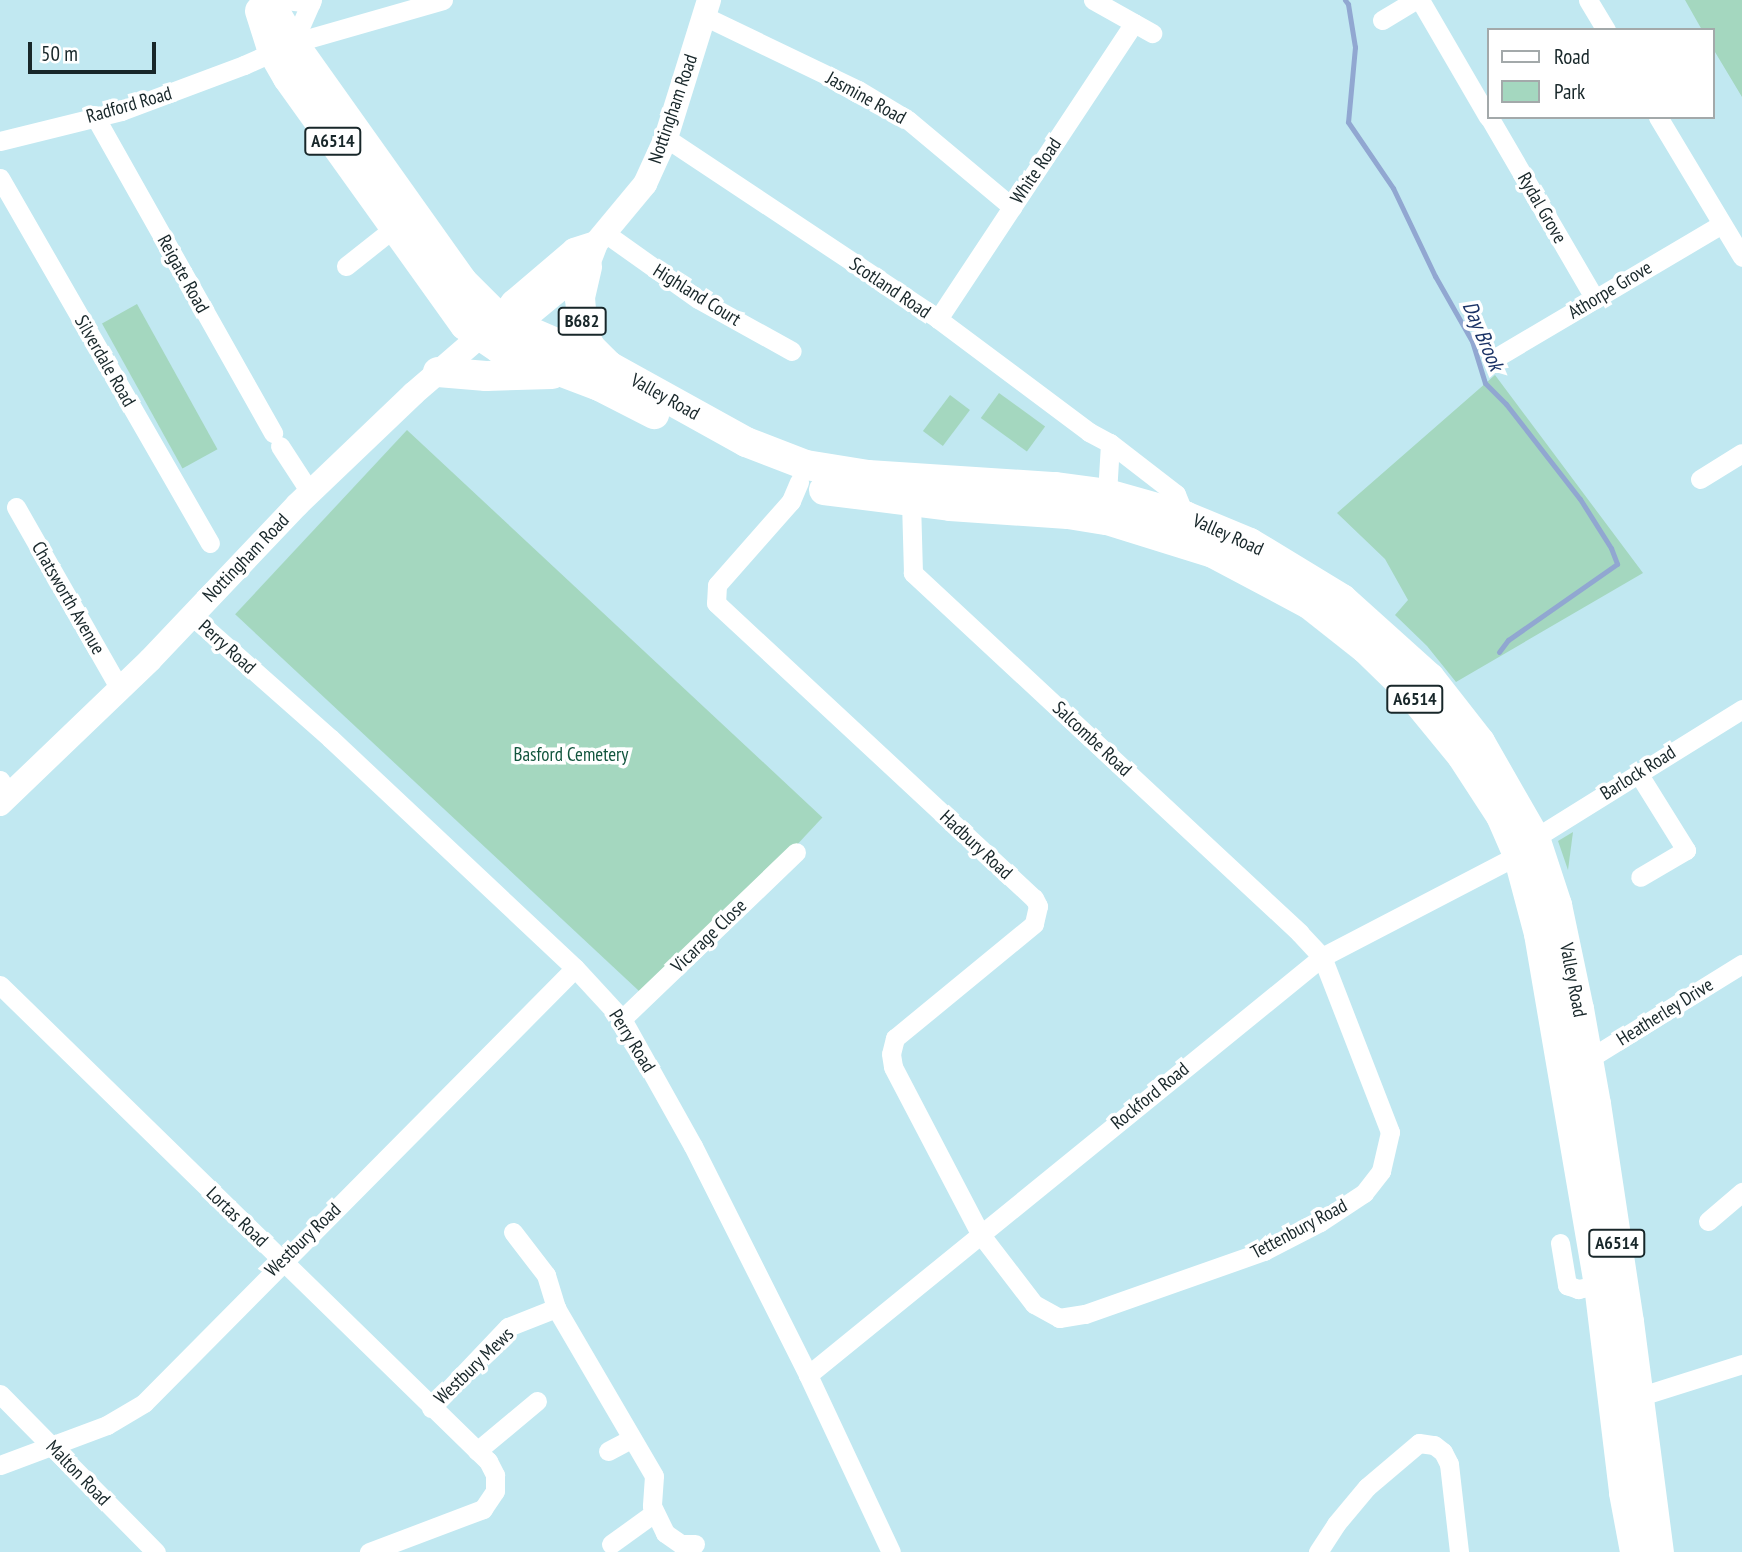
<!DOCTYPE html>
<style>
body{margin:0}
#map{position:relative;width:1742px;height:1552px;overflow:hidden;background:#c1e8f1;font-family:"PT Sans Narrow",sans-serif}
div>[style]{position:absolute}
.green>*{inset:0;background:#a4d7bf;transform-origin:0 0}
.stream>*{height:5px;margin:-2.5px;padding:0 2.5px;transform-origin:2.5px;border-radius:2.5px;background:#91a7d1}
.minor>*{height:19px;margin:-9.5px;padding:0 9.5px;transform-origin:9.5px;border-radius:9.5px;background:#fff}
.major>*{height:24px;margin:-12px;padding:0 12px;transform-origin:12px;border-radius:12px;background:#fff}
.highway>*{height:30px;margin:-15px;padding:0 15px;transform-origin:15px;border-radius:15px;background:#fff}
span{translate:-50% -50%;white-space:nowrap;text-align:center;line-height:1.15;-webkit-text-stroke:7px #fff;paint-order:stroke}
.shield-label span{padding:2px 5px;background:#fff;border:2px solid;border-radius:5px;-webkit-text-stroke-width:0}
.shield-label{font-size:18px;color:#18272a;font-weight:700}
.street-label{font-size:19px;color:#18272a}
.park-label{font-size:19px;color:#13563e}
.water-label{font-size:21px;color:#1a3265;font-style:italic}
.legend{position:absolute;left:1487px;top:28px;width:228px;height:91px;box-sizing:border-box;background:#fff;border:2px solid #a3a9aa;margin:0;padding:9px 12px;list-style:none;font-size:21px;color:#18272a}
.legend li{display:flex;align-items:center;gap:14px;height:35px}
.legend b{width:35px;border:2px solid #a3a9aa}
.scale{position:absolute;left:28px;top:42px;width:128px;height:32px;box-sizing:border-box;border:4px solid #18272a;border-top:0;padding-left:9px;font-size:21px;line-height:24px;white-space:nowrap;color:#18272a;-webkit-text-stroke:5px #fff;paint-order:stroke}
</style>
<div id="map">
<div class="green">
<i style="clip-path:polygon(1685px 0,1742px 0,1742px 97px,1712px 47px,1712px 30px,1702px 30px)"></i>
<i style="left:137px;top:304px;width:166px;height:40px;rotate:61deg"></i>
<i style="clip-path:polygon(1495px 375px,1643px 573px,1456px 682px,1427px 646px,1395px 615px,1408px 600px,1385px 559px,1337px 513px)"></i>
<i style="left:999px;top:393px;width:57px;height:31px;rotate:36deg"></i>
<i style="left:950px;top:395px;width:25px;height:45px;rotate:37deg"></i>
<i style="left:407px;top:430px;width:568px;height:252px;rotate:43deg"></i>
<i style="clip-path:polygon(1573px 832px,1568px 870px,1558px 841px)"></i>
</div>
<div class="stream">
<i style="left:1345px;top:0;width:5px;rotate:53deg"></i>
<i style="left:1348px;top:4px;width:44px;rotate:80.8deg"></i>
<i style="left:1355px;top:47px;width:75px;rotate:95.3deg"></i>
<i style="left:1348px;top:122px;width:80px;rotate:55.7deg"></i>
<i style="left:1393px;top:188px;width:98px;rotate:64.5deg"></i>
<i style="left:1435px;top:276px;width:75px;rotate:60.4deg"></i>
<i style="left:1472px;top:341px;width:44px;rotate:72.8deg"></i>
<i style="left:1485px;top:383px;width:30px;rotate:45deg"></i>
<i style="left:1506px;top:404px;width:120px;rotate:52.1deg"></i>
<i style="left:1580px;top:499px;width:58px;rotate:57.7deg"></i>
<i style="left:1611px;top:548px;width:17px;rotate:69deg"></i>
<i style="left:1617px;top:564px;width:133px;rotate:145.1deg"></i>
<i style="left:1508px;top:640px;width:15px;rotate:127deg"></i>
</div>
<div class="minor">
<i style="left:286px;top:0;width:25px;rotate:7deg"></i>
<i style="left:1093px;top:0;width:68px;rotate:29.2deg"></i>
<i style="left:1420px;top:0;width:135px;rotate:59.8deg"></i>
<i style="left:1588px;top:0;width:35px;rotate:59deg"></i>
<i style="left:704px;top:16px;width:171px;rotate:25.7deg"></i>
<i style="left:858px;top:90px;width:58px;rotate:31deg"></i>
<i style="left:908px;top:120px;width:136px;rotate:39.9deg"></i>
<i style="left:1382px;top:20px;width:39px;rotate:-31deg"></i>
<i style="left:293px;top:43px;width:47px;rotate:-66.2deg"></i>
<i style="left:94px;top:115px;width:365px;rotate:60.6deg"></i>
<i style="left:1489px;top:117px;width:211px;rotate:59.8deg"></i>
<i style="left:1658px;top:117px;width:163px;rotate:59deg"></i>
<i style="left:666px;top:138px;width:327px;rotate:33.6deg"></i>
<i style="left:938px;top:319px;width:189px;rotate:36.8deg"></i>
<i style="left:1089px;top:432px;width:24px;rotate:28deg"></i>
<i style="left:1110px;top:443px;width:83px;rotate:37.7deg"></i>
<i style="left:1176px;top:494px;width:24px;rotate:68deg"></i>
<i style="left:0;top:141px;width:125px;rotate:-13.9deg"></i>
<i style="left:121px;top:111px;width:131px;rotate:-20.5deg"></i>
<i style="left:244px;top:65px;width:54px;rotate:-24.2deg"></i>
<i style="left:293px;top:43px;width:156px;rotate:-16deg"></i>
<i style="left:0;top:178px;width:421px;rotate:60.1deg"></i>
<i style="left:605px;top:233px;width:114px;rotate:35.4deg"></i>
<i style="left:698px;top:299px;width:107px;rotate:29deg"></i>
<i style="left:346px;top:266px;width:61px;rotate:-38.4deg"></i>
<i style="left:938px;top:319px;width:355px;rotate:-56.5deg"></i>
<i style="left:1497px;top:357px;width:261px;rotate:-30.6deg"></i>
<i style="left:280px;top:446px;width:55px;rotate:56.9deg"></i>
<i style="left:1700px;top:479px;width:49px;rotate:-31.8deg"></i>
<i style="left:799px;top:482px;width:21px;rotate:113deg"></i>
<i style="left:791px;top:501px;width:112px;rotate:131.4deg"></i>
<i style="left:717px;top:585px;width:18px;rotate:93deg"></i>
<i style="left:716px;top:603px;width:434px;rotate:42.9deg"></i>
<i style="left:1034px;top:898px;width:9px;rotate:63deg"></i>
<i style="left:1038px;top:906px;width:18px;rotate:103deg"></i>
<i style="left:1034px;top:924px;width:180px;rotate:140.6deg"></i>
<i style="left:895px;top:1038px;width:16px;rotate:104deg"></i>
<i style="left:891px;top:1054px;width:13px;rotate:81deg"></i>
<i style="left:893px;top:1067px;width:190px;rotate:62.4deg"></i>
<i style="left:981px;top:1235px;width:87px;rotate:52.5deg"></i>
<i style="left:1034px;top:1304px;width:29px;rotate:29deg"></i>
<i style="left:1059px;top:1318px;width:26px;rotate:-9deg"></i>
<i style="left:1085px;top:1314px;width:190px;rotate:-19.4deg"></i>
<i style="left:1264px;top:1251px;width:63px;rotate:-27.4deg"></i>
<i style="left:1320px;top:1222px;width:53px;rotate:-33.4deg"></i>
<i style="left:1364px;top:1193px;width:28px;rotate:-52deg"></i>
<i style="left:1381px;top:1171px;width:40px;rotate:-77deg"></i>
<i style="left:1390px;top:1132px;width:188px;rotate:-111.2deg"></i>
<i style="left:1322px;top:957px;width:33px;rotate:-133deg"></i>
<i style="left:1300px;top:933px;width:529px;rotate:-137.07deg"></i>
<i style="left:913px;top:573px;width:72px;rotate:-91.6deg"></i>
<i style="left:1107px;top:494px;width:51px;rotate:-86.6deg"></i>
<i style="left:16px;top:507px;width:210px;rotate:60.3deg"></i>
<i style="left:191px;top:615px;width:186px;rotate:41.5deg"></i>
<i style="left:330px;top:738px;width:336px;rotate:43.2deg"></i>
<i style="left:575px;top:968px;width:69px;rotate:47.3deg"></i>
<i style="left:622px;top:1019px;width:145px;rotate:60.8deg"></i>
<i style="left:693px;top:1146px;width:256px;rotate:63.3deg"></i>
<i style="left:808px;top:1375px;width:195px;rotate:64.9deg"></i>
<i style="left:1638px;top:773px;width:91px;rotate:58.1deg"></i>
<i style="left:1686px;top:850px;width:53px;rotate:149.6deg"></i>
<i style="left:0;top:780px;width:17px;rotate:59deg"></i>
<i style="left:1535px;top:838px;width:244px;rotate:-31.9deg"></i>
<i style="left:0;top:985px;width:682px;rotate:44.29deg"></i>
<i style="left:488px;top:1461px;width:16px;rotate:63deg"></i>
<i style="left:495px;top:1475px;width:16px;rotate:90deg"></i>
<i style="left:495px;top:1491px;width:22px;rotate:124deg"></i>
<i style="left:483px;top:1509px;width:122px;rotate:159.3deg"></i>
<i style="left:622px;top:1019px;width:241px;rotate:-43.8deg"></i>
<i style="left:1587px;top:1060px;width:182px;rotate:-31.8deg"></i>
<i style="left:1708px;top:1221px;width:45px;rotate:-40.5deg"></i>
<i style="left:513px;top:1232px;width:54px;rotate:52.5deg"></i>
<i style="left:546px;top:1275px;width:34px;rotate:73deg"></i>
<i style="left:556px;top:1308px;width:194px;rotate:59.7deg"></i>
<i style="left:654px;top:1476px;width:30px;rotate:94deg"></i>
<i style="left:652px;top:1506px;width:30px;rotate:64deg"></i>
<i style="left:665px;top:1533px;width:19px;rotate:35deg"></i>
<i style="left:681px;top:1544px;width:14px"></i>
<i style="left:1560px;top:1243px;width:43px;rotate:80.5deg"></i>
<i style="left:1567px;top:1285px;width:12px;rotate:20deg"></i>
<i style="left:1578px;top:1289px;width:21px;rotate:-11deg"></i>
<i style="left:808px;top:1375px;width:663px;rotate:-39.12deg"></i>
<i style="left:1322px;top:957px;width:221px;rotate:-27.5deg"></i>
<i style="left:0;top:1394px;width:222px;rotate:45.4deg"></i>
<i style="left:1638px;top:1397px;width:109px;rotate:-17.6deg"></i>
<i style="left:431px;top:1408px;width:112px;rotate:-46.5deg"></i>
<i style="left:508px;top:1327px;width:52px;rotate:-21.6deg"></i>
<i style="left:477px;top:1451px;width:78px;rotate:-39.8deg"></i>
<i style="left:608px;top:1451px;width:26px;rotate:-28deg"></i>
<i style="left:0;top:1465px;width:114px;rotate:-20.5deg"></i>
<i style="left:107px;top:1425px;width:43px;rotate:-30.7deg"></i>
<i style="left:144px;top:1403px;width:612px;rotate:-45.26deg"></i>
<i style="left:611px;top:1544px;width:53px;rotate:-35.8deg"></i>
<i style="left:1318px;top:1552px;width:33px;rotate:-57deg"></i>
<i style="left:1336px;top:1524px;width:48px;rotate:-50deg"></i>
<i style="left:1367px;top:1487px;width:68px;rotate:-40.2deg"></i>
<i style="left:1419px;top:1443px;width:15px;rotate:8deg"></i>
<i style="left:1434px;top:1445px;width:11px;rotate:38deg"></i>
<i style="left:1443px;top:1452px;width:13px;rotate:63deg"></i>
<i style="left:1449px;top:1464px;width:89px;rotate:83.5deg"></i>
</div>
<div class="major">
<i style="left:500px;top:319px;width:24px"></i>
<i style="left:524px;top:319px;width:82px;rotate:-39.5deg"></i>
<i style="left:587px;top:267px;width:26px;rotate:-69deg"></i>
<i style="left:596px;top:243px;width:77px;rotate:-50.3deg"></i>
<i style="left:645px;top:184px;width:51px;rotate:-65.5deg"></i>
<i style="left:666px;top:138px;width:145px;rotate:-72.7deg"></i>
<i style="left:0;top:804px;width:208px;rotate:-43.8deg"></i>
<i style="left:150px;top:660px;width:214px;rotate:-46.5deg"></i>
<i style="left:297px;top:505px;width:161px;rotate:-43.7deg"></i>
<i style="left:413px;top:394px;width:115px;rotate:-40.8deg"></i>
<i style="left:500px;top:319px;width:21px;rotate:-53deg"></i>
<i style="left:513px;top:302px;width:80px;rotate:-40.4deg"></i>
<i style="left:574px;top:250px;width:23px;rotate:-18deg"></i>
</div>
<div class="highway">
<i style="left:268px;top:0;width:50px;rotate:59.8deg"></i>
<i style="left:293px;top:43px;width:292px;rotate:54.6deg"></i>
<i style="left:462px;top:281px;width:54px;rotate:45deg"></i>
<i style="left:500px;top:319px;width:119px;rotate:23.3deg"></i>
<i style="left:609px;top:366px;width:157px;rotate:29deg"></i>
<i style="left:746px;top:442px;width:64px;rotate:21deg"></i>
<i style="left:806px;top:465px;width:63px;rotate:9.2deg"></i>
<i style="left:868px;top:475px;width:188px;rotate:3.7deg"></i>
<i style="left:1056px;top:487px;width:51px;rotate:7.8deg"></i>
<i style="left:1107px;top:494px;width:81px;rotate:15.8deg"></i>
<i style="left:1185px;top:516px;width:70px;rotate:22.6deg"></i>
<i style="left:1250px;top:543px;width:108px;rotate:31.3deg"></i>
<i style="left:1342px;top:599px;width:118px;rotate:41.9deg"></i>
<i style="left:1430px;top:678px;width:81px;rotate:52deg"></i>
<i style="left:1480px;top:742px;width:111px;rotate:60.2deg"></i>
<i style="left:1535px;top:838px;width:71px;rotate:71.8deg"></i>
<i style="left:1557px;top:905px;width:106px;rotate:78.1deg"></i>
<i style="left:1579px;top:1009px;width:97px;rotate:79.9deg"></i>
<i style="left:1596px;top:1104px;width:220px;rotate:81.4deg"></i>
<i style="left:1629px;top:1322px;width:232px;rotate:82.6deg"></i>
<i style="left:260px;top:11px;width:43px;rotate:72.4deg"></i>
<i style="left:273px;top:52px;width:30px;rotate:60deg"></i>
<i style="left:288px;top:78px;width:304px;rotate:54.4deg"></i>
<i style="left:465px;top:325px;width:41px;rotate:34.1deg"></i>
<i style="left:499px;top:348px;width:107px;rotate:20.8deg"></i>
<i style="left:599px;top:386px;width:62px;rotate:27deg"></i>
<i style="left:587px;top:267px;width:32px;rotate:103deg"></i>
<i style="left:580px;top:298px;width:32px;rotate:85deg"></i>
<i style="left:583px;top:330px;width:18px;rotate:68deg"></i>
<i style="left:590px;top:347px;width:27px;rotate:45deg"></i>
<i style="left:438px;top:372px;width:48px;rotate:4.8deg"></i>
<i style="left:486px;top:376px;width:66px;rotate:-1.7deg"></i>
<i style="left:824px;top:490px;width:127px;rotate:7.2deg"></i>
<i style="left:950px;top:506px;width:118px;rotate:3.9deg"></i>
<i style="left:1068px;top:514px;width:39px;rotate:9deg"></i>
<i style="left:1107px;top:520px;width:111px;rotate:17.3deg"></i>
<i style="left:1213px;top:553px;width:109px;rotate:28deg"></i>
<i style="left:1309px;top:604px;width:73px;rotate:38.3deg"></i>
<i style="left:1366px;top:649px;width:57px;rotate:44.3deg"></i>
<i style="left:1407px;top:689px;width:87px;rotate:50.6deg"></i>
<i style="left:1462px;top:756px;width:72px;rotate:57deg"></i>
<i style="left:1501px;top:816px;width:43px;rotate:66.4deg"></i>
<i style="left:1518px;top:855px;width:82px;rotate:75.1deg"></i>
<i style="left:1539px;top:934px;width:356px;rotate:80.3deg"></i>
<i style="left:1599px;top:1285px;width:209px;rotate:83.1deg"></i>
<i style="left:1624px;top:1493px;width:60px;rotate:79.4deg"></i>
</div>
<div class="shield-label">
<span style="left:333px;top:141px">A6514</span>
<span style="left:582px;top:321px">B682</span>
<span style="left:1415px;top:699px">A6514</span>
<span style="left:1617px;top:1243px">A6514</span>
</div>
<div class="street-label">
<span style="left:866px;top:98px;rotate:29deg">Jasmine Road</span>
<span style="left:129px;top:105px;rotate:-16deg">Radford Road</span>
<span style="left:673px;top:109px;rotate:-71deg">Nottingham Road</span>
<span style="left:1036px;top:171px;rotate:-56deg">White Road</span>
<span style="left:1542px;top:208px;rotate:60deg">Rydal Grove</span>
<span style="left:183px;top:274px;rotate:61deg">Reigate Road</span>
<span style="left:890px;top:288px;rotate:34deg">Scotland Road</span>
<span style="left:1610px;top:290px;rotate:-31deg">Athorpe Grove</span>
<span style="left:697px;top:295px;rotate:32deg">Highland Court</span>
<span style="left:105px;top:361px;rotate:60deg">Silverdale Road</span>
<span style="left:665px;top:397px;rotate:29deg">Valley Road</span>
<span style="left:1228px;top:535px;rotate:24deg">Valley Road</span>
<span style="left:246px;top:558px;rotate:-46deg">Nottingham Road</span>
<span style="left:68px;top:598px;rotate:60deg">Chatsworth Avenue</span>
<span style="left:227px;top:647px;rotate:42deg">Perry Road</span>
<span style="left:1092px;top:739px;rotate:43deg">Salcombe Road</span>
<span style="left:1638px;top:773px;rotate:-32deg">Barlock Road</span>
<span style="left:976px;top:845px;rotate:43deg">Hadbury Road</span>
<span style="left:709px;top:936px;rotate:-44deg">Vicarage Close</span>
<span style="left:1573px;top:980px;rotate:79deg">Valley Road</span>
<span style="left:1665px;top:1012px;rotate:-32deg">Heatherley Drive</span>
<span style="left:632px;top:1041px;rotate:58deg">Perry Road</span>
<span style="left:1150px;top:1096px;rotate:-39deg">Rockford Road</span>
<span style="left:237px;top:1217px;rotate:44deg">Lortas Road</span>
<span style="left:1299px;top:1229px;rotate:-28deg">Tettenbury Road</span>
<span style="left:303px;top:1240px;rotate:-44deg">Westbury Road</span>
<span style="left:474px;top:1366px;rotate:-44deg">Westbury Mews</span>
<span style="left:78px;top:1473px;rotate:46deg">Malton Road</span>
</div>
<div class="park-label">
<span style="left:571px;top:755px">Basford Cemetery</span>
</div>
<div class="water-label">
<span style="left:1483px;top:336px;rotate:67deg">Day Brook</span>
</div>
<ul class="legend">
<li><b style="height:9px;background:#fff"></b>Road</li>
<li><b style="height:19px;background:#a4d7bf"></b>Park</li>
</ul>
<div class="scale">50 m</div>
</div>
